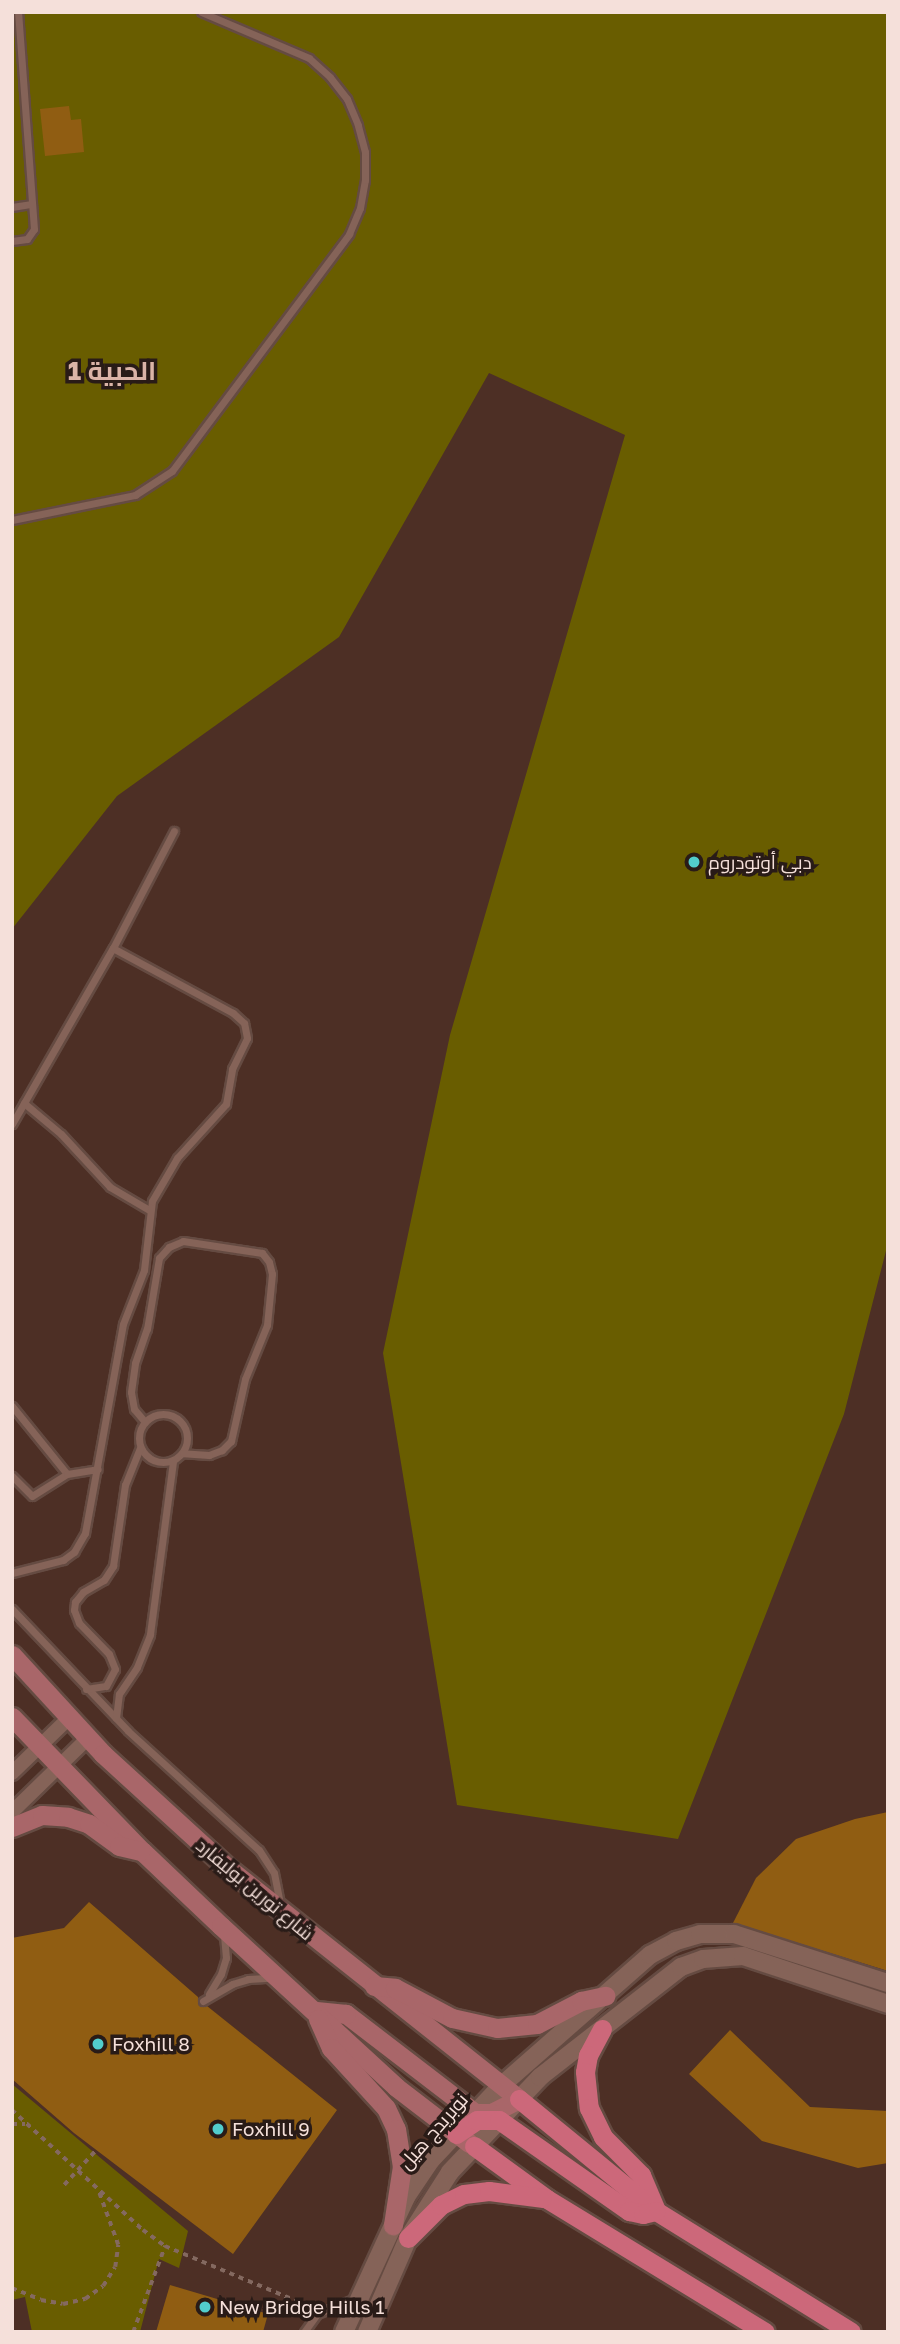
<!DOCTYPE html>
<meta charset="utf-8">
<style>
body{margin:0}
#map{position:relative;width:900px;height:2344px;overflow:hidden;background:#4d2f25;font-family:"Golos Text",Cairo,sans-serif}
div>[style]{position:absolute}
.green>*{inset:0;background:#695d00}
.building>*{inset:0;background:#905d12}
.path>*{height:3.5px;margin-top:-1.75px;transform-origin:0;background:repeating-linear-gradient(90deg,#846960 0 5px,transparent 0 10px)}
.roads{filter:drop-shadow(2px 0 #654b42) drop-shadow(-2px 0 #654b42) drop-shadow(0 2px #654b42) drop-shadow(0 -2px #654b42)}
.service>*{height:7px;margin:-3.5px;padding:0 3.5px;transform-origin:3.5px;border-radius:3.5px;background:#856358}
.service>.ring{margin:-3.5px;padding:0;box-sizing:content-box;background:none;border:7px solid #856358;border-radius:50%}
.minor>*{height:14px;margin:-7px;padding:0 7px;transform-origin:7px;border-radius:7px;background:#856358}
.tertiary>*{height:18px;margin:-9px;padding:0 9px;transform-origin:9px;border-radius:9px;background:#856358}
.secondary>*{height:19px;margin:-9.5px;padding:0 9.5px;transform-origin:9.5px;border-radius:9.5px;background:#a96669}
.primary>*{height:19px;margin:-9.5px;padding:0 9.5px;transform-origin:9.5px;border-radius:9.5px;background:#cc687a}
.dots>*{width:19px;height:19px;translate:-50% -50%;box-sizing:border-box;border:4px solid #291b17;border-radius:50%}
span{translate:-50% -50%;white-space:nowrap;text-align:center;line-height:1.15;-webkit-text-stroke:7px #291b17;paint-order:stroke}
.poi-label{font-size:19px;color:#f5e0da}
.left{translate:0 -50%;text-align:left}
.street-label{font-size:19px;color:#f5e0da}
.district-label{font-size:26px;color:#dbb4a7;font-weight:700}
.frame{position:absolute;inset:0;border:14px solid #f5e0da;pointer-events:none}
</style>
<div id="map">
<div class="green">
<i style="clip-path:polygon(12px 12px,888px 12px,888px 1243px,844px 1414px,678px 1839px,457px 1805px,383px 1353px,450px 1035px,625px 435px,489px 373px,339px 637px,117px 796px,12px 929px)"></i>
<i style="clip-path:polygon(12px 2084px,188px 2231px,179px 2268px,159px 2259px,140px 2332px,32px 2332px,25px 2297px,12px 2300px)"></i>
</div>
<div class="building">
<i style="clip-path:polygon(69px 106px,71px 120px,81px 119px,84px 152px,45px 156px,40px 109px)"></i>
<i style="clip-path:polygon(888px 1812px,888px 1971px,733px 1923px,756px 1878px,796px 1839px,855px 1819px)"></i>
<i style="clip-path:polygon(89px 1902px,198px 1997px,199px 2006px,207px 2006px,337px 2110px,233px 2254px,74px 2133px,12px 2079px,12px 1938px,64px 1928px)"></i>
<i style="clip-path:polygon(730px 2030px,810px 2107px,888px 2111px,888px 2163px,858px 2168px,762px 2141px,689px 2074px)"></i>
<i style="clip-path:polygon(170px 2285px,268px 2314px,263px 2332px,156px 2332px)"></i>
</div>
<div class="path">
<i style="left:12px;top:2110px;width:178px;rotate:42.5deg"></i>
<i style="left:143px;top:2230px;width:27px;rotate:36deg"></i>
<i style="left:165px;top:2246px;width:158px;rotate:22.7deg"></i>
<i style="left:12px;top:2124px;width:13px"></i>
<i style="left:64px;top:2185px;width:49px;rotate:-47.5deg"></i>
<i style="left:12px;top:2288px;width:31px;rotate:22deg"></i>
<i style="left:41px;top:2300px;width:22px;rotate:10deg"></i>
<i style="left:63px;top:2304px;width:23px;rotate:-13deg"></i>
<i style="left:85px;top:2299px;width:22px;rotate:-36deg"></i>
<i style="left:103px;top:2286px;width:22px;rotate:-58deg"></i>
<i style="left:115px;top:2267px;width:22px;rotate:-82deg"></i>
<i style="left:118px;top:2245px;width:59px;rotate:-110deg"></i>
<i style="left:133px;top:2332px;width:92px;rotate:-69.6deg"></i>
</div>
<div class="roads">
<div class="service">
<i style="left:12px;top:207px;width:20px;rotate:-9deg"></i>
<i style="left:12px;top:241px;width:15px;rotate:-8deg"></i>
<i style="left:27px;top:239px;width:12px;rotate:-55deg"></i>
<i style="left:34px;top:229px;width:218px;rotate:-94.2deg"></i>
<i style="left:12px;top:520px;width:126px;rotate:-11.5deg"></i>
<i style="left:135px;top:495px;width:44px;rotate:-33deg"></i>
<i style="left:172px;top:471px;width:296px;rotate:-53.2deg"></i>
<i style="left:349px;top:234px;width:28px;rotate:-67deg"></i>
<i style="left:360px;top:208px;width:28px;rotate:-80deg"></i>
<i style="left:365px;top:180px;width:28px;rotate:-90deg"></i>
<i style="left:365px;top:152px;width:28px;rotate:-105deg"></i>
<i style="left:358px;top:125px;width:28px;rotate:-113deg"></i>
<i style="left:347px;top:99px;width:28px;rotate:-128deg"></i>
<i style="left:330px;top:77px;width:28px;rotate:-138deg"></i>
<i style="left:309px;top:58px;width:117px;rotate:-156.9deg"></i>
<i style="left:24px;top:1103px;width:48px;rotate:40deg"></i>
<i style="left:61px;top:1134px;width:72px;rotate:47.2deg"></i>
<i style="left:110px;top:1187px;width:45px;rotate:30.5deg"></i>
<i style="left:12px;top:1124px;width:203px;rotate:-60.2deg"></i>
<i style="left:113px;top:948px;width:132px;rotate:-62.5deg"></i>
<i style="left:12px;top:1406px;width:87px;rotate:51deg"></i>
<i class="ring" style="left:139px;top:1414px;width:41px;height:41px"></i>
<i style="left:145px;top:1422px;width:17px;rotate:-130deg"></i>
<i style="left:134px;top:1409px;width:17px;rotate:-100deg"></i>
<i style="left:131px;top:1392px;width:29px;rotate:-82deg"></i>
<i style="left:135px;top:1363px;width:36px;rotate:-71deg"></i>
<i style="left:147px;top:1329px;width:72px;rotate:-80.4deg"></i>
<i style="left:159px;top:1258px;width:15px;rotate:-48deg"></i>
<i style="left:169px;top:1247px;width:15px;rotate:-23deg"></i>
<i style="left:183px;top:1241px;width:80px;rotate:8.6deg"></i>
<i style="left:262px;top:1253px;width:11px;rotate:52deg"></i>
<i style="left:269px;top:1262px;width:12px;rotate:76deg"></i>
<i style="left:272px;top:1274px;width:51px;rotate:95.6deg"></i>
<i style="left:267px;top:1325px;width:58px;rotate:112.2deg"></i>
<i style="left:245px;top:1379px;width:64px;rotate:102.7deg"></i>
<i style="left:231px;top:1441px;width:13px;rotate:135deg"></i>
<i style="left:222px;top:1450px;width:14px;rotate:159deg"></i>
<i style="left:209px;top:1455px;width:26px;rotate:-176deg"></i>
<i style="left:12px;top:1476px;width:28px;rotate:45deg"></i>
<i style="left:32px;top:1496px;width:41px;rotate:-32.2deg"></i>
<i style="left:67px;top:1474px;width:31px;rotate:-9deg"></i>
<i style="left:12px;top:1573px;width:53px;rotate:-14.3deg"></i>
<i style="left:63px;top:1560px;width:14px;rotate:-36deg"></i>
<i style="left:74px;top:1552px;width:22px;rotate:-60deg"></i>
<i style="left:85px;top:1533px;width:212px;rotate:-79.7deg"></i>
<i style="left:123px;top:1324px;width:58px;rotate:-68.7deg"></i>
<i style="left:144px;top:1270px;width:69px;rotate:-83.4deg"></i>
<i style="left:152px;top:1201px;width:50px;rotate:-59.8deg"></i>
<i style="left:177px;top:1158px;width:73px;rotate:-47.8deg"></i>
<i style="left:226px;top:1104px;width:36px;rotate:-80deg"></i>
<i style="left:232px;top:1069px;width:34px;rotate:-64deg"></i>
<i style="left:247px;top:1038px;width:15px;rotate:-101deg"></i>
<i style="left:244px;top:1023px;width:15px;rotate:-138deg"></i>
<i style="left:233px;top:1013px;width:136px;rotate:-151.6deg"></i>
<i style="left:12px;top:1609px;width:168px;rotate:46.4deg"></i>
<i style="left:128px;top:1731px;width:177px;rotate:42.3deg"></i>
<i style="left:259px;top:1850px;width:27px;rotate:57deg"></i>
<i style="left:274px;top:1873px;width:33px;rotate:79deg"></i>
<i style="left:86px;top:1689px;width:20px;rotate:-9deg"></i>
<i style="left:106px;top:1686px;width:19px;rotate:-62deg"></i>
<i style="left:115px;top:1669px;width:16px;rotate:-112deg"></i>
<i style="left:109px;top:1654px;width:43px;rotate:-134.1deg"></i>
<i style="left:79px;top:1623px;width:14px;rotate:-111deg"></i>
<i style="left:74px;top:1610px;width:8px;rotate:-83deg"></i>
<i style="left:75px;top:1602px;width:13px;rotate:-51deg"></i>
<i style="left:83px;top:1592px;width:24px;rotate:-30deg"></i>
<i style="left:104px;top:1580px;width:17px;rotate:-57deg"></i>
<i style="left:113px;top:1566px;width:82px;rotate:-81.6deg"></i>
<i style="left:125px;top:1485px;width:40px;rotate:-68deg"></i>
<i style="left:116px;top:1718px;width:24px;rotate:-83deg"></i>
<i style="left:119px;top:1694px;width:32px;rotate:-56deg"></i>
<i style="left:137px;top:1667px;width:35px;rotate:-68deg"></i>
<i style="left:150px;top:1634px;width:175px;rotate:-82.4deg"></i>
<i style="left:209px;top:1994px;width:23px;rotate:-59deg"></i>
<i style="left:221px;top:1974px;width:17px;rotate:-73deg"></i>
<i style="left:226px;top:1958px;width:22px;rotate:-95deg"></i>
<i style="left:203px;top:2001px;width:34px;rotate:-30deg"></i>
<i style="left:232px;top:1984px;width:17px;rotate:-17deg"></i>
<i style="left:248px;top:1979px;width:22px;rotate:-3deg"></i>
<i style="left:304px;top:2332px;width:22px;rotate:-54deg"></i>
<i style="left:317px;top:2314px;width:42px;rotate:-22.3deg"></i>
</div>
<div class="minor">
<i style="left:12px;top:1773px;width:79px;rotate:-44deg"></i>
<i style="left:12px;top:1812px;width:106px;rotate:-44.2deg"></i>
</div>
<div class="tertiary">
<i style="left:344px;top:2332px;width:149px;rotate:-65.3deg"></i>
<i style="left:406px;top:2197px;width:45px;rotate:-56deg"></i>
<i style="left:431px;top:2160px;width:103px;rotate:-46.6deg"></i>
<i style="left:502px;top:2085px;width:197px;rotate:-41.3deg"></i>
<i style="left:650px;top:1955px;width:30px;rotate:-28deg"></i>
<i style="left:676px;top:1941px;width:25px;rotate:-16deg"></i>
<i style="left:700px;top:1934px;width:34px"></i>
<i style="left:734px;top:1934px;width:162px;rotate:17.7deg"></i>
<i style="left:367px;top:2332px;width:103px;rotate:-66.4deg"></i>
<i style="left:408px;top:2238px;width:78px;rotate:-57.5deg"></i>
<i style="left:450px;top:2172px;width:131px;rotate:-46.5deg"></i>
<i style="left:540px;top:2077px;width:179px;rotate:-38deg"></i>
<i style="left:681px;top:1967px;width:23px;rotate:-20deg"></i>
<i style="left:703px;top:1959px;width:40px;rotate:-4.3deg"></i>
<i style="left:743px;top:1956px;width:153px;rotate:18.3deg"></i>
</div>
<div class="secondary">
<i style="left:12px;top:1655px;width:134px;rotate:47.4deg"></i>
<i style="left:103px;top:1754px;width:171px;rotate:42.4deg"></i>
<i style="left:229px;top:1869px;width:370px;rotate:38.4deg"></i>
<i style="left:519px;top:2099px;width:31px;rotate:153deg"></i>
<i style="left:491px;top:2113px;width:16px;rotate:180deg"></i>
<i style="left:475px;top:2113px;width:163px;rotate:-142.5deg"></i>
<i style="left:346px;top:2014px;width:30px;rotate:-174deg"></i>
<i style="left:12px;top:1717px;width:187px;rotate:45.9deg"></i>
<i style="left:142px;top:1851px;width:109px;rotate:43.5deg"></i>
<i style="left:221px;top:1926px;width:238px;rotate:42.6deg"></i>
<i style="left:396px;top:2087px;width:92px;rotate:37.5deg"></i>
<i style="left:12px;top:1827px;width:32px;rotate:-22deg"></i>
<i style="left:42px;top:1815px;width:26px;rotate:4deg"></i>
<i style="left:68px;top:1817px;width:22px;rotate:18deg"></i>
<i style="left:89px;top:1824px;width:37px;rotate:36deg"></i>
<i style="left:119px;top:1846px;width:22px;rotate:13deg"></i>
<i style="left:374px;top:1986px;width:21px;rotate:5deg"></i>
<i style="left:395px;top:1988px;width:64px;rotate:27.8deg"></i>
<i style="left:452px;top:2018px;width:46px;rotate:12.5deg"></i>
<i style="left:497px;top:2028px;width:40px;rotate:-5.7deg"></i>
<i style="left:537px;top:2024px;width:50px;rotate:-27.6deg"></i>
<i style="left:581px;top:2001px;width:25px;rotate:-12deg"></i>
<i style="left:318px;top:2019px;width:32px;rotate:66deg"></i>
<i style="left:331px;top:2048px;width:81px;rotate:47.5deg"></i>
<i style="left:386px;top:2108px;width:23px;rotate:65deg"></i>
<i style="left:396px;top:2129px;width:37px;rotate:81deg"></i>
<i style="left:402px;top:2166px;width:60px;rotate:98.7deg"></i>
</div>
<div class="primary">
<i style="left:602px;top:2029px;width:30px;rotate:118deg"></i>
<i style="left:588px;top:2055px;width:17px;rotate:100deg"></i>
<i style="left:585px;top:2072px;width:36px;rotate:84deg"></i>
<i style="left:589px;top:2108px;width:32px;rotate:64deg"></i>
<i style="left:603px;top:2137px;width:54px;rotate:45deg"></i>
<i style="left:641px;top:2175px;width:38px;rotate:67deg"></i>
<i style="left:519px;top:2099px;width:177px;rotate:39.3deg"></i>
<i style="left:656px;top:2211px;width:229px;rotate:31.8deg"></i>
<i style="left:456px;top:2134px;width:25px;rotate:-34deg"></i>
<i style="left:477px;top:2120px;width:22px"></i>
<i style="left:499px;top:2120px;width:159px;rotate:35deg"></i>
<i style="left:629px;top:2211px;width:14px;rotate:12deg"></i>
<i style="left:643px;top:2214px;width:13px;rotate:-13deg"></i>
<i style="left:474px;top:2146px;width:90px;rotate:36deg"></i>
<i style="left:547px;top:2199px;width:255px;rotate:31.4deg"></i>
<i style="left:408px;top:2238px;width:47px;rotate:-45deg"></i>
<i style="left:441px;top:2205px;width:25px;rotate:-26deg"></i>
<i style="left:464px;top:2194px;width:25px;rotate:-7deg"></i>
<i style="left:489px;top:2191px;width:53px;rotate:7.5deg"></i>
</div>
</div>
<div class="dots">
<i style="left:694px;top:862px;background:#52cdcc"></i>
<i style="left:98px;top:2044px;background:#52cdcc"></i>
<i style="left:218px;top:2129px;background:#52cdcc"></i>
<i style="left:205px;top:2307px;background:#52cdcc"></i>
</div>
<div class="poi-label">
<span class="left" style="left:708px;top:862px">دبي أوتودروم</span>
<span class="left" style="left:112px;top:2044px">Foxhill 8</span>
<span class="left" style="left:232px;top:2129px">Foxhill 9</span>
<span class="left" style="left:219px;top:2307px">New Bridge Hills 1</span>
</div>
<div class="street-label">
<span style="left:255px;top:1889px;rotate:40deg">شارع تورين بوليفارد</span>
<span style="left:433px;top:2131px;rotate:-49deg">نوبريدج هيل</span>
</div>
<div class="district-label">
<span style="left:112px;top:371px">الحبية 1</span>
</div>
<div class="frame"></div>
</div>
